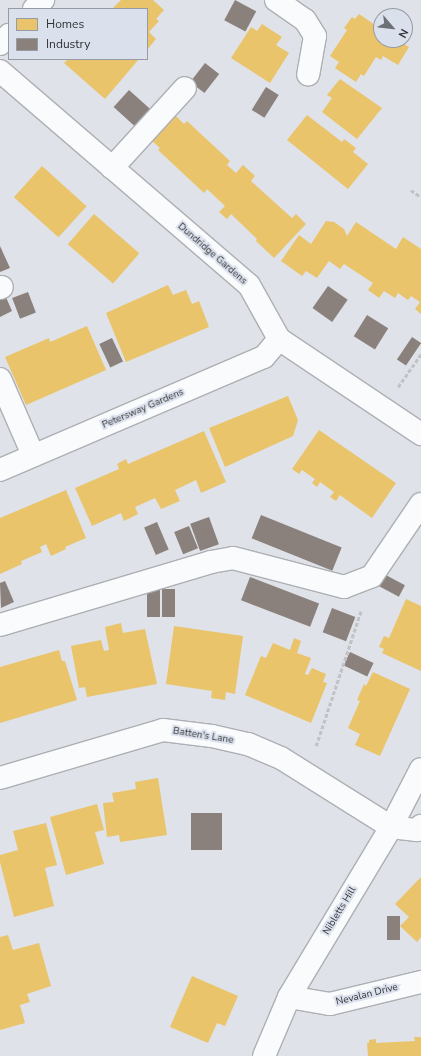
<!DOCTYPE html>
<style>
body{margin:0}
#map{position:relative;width:421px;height:1056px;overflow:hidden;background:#dfe2e8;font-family:"Nunito Sans",sans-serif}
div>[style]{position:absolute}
.homes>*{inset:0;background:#e9c46a;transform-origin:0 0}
.industry>*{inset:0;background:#8a817c;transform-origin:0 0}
.path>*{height:2.5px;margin-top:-1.25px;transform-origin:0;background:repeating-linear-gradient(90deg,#c0c2c3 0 4px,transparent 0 6px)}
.roads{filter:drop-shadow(1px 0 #adafb3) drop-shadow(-1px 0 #adafb3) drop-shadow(0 1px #adafb3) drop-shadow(0 -1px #adafb3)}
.minor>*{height:22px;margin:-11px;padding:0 11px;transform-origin:11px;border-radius:11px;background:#fafbfc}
span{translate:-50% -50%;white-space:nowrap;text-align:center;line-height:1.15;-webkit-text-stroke:4px #dbe1ec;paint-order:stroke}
.street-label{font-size:10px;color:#303236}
.legend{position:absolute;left:8px;top:8px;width:140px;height:52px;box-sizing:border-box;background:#dbe1ec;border:1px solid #979ba3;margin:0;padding:5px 7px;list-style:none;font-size:12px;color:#303236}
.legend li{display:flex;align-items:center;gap:8px;height:20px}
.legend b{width:20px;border:1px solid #979ba3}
.north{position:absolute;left:373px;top:8px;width:40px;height:40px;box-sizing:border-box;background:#dbe1ec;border:1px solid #979ba3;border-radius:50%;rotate:118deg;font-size:11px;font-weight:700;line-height:16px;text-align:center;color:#303236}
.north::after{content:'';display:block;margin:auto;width:14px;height:18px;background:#6d7074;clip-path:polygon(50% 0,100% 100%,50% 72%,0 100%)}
</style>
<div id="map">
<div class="homes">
<i style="clip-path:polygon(121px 0,153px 0,164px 10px,156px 19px,159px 21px,149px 32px,156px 39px,147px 50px,147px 9px,112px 9px)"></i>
<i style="clip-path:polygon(359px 14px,381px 29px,381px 40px,398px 40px,409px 47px,398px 65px,383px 56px,381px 60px,376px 57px,364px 76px,361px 74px,356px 82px,335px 68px,339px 62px,330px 56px,347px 30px,344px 28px,352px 17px,355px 19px)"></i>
<i style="clip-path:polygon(262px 24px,282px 37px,276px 45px,289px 53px,270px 83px,231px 58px,251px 27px,257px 31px)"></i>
<i style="clip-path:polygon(68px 59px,139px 59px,105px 99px,64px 63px)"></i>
<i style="clip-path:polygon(340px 79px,382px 108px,357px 139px,322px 112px,332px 98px,327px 95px)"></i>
<i style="clip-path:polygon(174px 114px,184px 124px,187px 121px,230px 161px,227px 165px,236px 173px,243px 165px,255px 176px,251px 181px,292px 218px,296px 214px,306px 224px,274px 258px,256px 241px,257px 239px,231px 214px,227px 219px,219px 212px,225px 206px,207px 189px,204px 193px,158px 150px,160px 148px,151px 140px)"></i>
<i style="clip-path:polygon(307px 115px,342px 142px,344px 139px,356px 148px,353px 152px,368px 164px,348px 189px,287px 140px)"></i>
<i style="left:42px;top:166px;width:60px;height:42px;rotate:42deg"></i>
<i style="left:94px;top:214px;width:60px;height:40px;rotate:41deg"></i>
<i style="clip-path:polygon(326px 221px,334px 222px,344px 229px,347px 236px,356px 222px,396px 249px,403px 237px,421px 249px,421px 314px,415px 309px,420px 302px,411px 296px,408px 300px,398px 293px,395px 298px,384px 291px,379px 298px,368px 290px,373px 283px,344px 264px,340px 269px,329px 261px,317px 278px,306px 271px,302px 276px,281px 261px,299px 235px,311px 244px)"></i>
<i style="clip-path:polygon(168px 285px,173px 295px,186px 290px,192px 304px,199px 301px,209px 327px,126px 362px,106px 313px)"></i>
<i style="clip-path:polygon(87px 326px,106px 370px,26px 405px,5px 357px,49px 338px,50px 342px)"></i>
<i style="clip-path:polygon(288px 396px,298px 420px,293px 436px,225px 467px,209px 428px)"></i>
<i style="clip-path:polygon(319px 430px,396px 483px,372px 518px,340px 495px,336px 501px,330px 497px,334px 492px,320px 482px,317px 487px,312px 483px,315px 479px,302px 470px,299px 474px,292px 469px)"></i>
<i style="clip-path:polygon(204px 431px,226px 482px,201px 493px,196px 480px,175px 490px,180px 501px,161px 509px,155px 498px,135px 507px,138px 514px,124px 521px,121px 513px,92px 526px,75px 488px,119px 469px,117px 464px,126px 459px,128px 464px)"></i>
<i style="clip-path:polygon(66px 490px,86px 538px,65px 547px,66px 549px,51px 556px,46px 544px,40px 547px,42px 552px,21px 561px,22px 564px,0 574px,0 518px)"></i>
<i style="clip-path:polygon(406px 599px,421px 606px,421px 671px,382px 653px,384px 649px,379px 647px,384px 636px,389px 638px)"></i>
<i style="clip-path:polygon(121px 623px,123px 633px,145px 629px,157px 684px,87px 697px,85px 687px,79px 688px,71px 646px,101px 640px,104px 651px,109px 650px,105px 627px)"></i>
<i style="clip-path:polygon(174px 626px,243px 636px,235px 694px,226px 692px,225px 700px,211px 698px,212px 691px,166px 684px)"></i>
<i style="clip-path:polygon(294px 638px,301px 641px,297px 653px,311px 658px,305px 674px,308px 675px,312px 668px,326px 674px,323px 682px,327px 683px,311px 723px,245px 695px,261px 656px,266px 658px,273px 643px,290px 650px)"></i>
<i style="clip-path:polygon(59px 650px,62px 661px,65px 661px,77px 700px,0 723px,0 667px)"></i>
<i style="clip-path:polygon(373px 672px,410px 689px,380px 756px,355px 745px,360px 734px,348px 728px,360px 701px,357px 700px,364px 684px,366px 686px)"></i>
<i style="clip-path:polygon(158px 778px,167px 835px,120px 842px,119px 835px,107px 837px,103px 803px,114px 802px,112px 793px,136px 789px,135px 782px)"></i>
<i style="clip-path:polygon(97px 804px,104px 830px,95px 832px,104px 864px,66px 875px,50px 817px)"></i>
<i style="clip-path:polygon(46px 823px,57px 865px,45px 868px,54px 906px,14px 917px,0 862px,0 855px,18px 850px,13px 831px)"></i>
<i style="clip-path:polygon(421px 877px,421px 937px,417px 942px,400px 926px,409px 917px,395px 904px)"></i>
<i style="clip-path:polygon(8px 935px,13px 950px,39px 943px,51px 986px,27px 994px,30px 1002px,20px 1005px,25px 1023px,0 1030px,0 937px)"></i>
<i style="clip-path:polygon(192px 976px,238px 996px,225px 1026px,217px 1023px,208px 1043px,170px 1027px)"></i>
<i style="clip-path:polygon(414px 1037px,421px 1037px,421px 1056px,368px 1056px,367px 1043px,369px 1043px,369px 1040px,376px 1039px,376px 1043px,415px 1041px)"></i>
</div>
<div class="industry">
<i style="left:235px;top:0;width:24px;height:23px;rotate:28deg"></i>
<i style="left:205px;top:63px;width:18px;height:24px;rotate:38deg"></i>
<i style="left:266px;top:87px;width:15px;height:27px;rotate:32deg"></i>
<i style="left:129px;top:90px;width:30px;height:23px;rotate:42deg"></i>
<i style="clip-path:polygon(0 246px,10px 268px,0 272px)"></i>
<i style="left:328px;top:286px;width:24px;height:27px;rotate:35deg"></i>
<i style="left:28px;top:292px;width:22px;height:17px;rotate:69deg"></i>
<i style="clip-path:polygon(5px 295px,12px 311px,0 317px,0 297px)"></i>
<i style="left:367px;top:315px;width:25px;height:25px;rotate:32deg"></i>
<i style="left:412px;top:337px;width:11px;height:27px;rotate:34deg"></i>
<i style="left:112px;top:338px;width:26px;height:14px;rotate:65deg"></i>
<i style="left:261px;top:515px;width:87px;height:25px;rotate:22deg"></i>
<i style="left:209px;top:517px;width:29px;height:20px;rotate:70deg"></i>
<i style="left:157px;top:522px;width:30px;height:14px;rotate:67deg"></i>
<i style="left:189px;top:526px;width:24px;height:16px;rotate:68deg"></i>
<i style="left:382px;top:573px;width:26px;height:13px;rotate:28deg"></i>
<i style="left:250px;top:577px;width:74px;height:25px;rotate:21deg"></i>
<i style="clip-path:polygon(5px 581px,14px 602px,1px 608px,0 583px)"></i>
<i style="left:162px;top:589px;width:13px;height:28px"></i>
<i style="left:147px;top:590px;width:13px;height:27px"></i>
<i style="left:332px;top:608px;width:25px;height:26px;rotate:21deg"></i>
<i style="left:350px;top:652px;width:26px;height:15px;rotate:25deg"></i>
<i style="left:191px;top:813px;width:31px;height:37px"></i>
<i style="left:387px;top:916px;width:13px;height:24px"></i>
</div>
<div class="path">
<i style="left:411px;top:190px;width:12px;rotate:35deg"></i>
<i style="left:398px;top:387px;width:40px;rotate:-55.1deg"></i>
<i style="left:316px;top:746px;width:142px;rotate:-71.6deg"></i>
</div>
<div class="roads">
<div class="minor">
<i style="left:276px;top:0;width:35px;rotate:35deg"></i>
<i style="left:305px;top:20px;width:19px;rotate:58deg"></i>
<i style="left:315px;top:36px;width:39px;rotate:100deg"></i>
<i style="left:34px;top:9px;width:13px;rotate:-45deg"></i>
<i style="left:0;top:44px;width:13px;rotate:-45deg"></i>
<i style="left:0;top:71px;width:328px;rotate:40.7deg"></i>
<i style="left:249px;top:285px;width:62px;rotate:60.9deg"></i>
<i style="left:279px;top:339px;width:171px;rotate:33.8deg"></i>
<i style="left:112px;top:168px;width:108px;rotate:-47.6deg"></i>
<i style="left:0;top:288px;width:2px;rotate:-27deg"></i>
<i style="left:0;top:379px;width:83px;rotate:66.5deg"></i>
<i style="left:0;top:470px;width:287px;rotate:-23.2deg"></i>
<i style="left:264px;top:357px;width:23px;rotate:-50deg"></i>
<i style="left:0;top:625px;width:220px;rotate:-16.6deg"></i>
<i style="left:211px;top:562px;width:22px;rotate:-10deg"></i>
<i style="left:233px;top:558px;width:115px;rotate:14.6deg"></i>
<i style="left:344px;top:587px;width:30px;rotate:-21deg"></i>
<i style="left:372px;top:576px;width:87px;rotate:-55.8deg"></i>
<i style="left:0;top:778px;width:170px;rotate:-16.4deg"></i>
<i style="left:163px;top:730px;width:49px;rotate:7deg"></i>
<i style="left:212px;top:736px;width:37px;rotate:13deg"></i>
<i style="left:248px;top:744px;width:36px;rotate:23deg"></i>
<i style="left:281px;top:758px;width:130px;rotate:32.1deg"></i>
<i style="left:391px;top:827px;width:26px;rotate:7deg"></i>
<i style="left:417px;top:830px;width:6px;rotate:-45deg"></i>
<i style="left:289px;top:997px;width:42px;rotate:9.7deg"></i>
<i style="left:330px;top:1004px;width:94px;rotate:-13.6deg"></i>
<i style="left:264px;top:1056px;width:64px;rotate:-67deg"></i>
<i style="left:289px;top:997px;width:198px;rotate:-59deg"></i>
<i style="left:391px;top:827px;width:65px;rotate:-62.7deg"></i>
</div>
</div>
<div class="street-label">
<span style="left:212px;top:254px;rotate:41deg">Dundridge Gardens</span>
<span style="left:143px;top:409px;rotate:-23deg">Petersway Gardens</span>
<span style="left:203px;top:736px;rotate:9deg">Batten's Lane</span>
<span style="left:340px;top:911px;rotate:-59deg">Nibletts Hill</span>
<span style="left:367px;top:995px;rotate:-14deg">Nevalan Drive</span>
</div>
<ul class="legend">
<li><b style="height:11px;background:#e9c46a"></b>Homes</li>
<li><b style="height:11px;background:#8a817c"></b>Industry</li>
</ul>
<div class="north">N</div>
</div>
